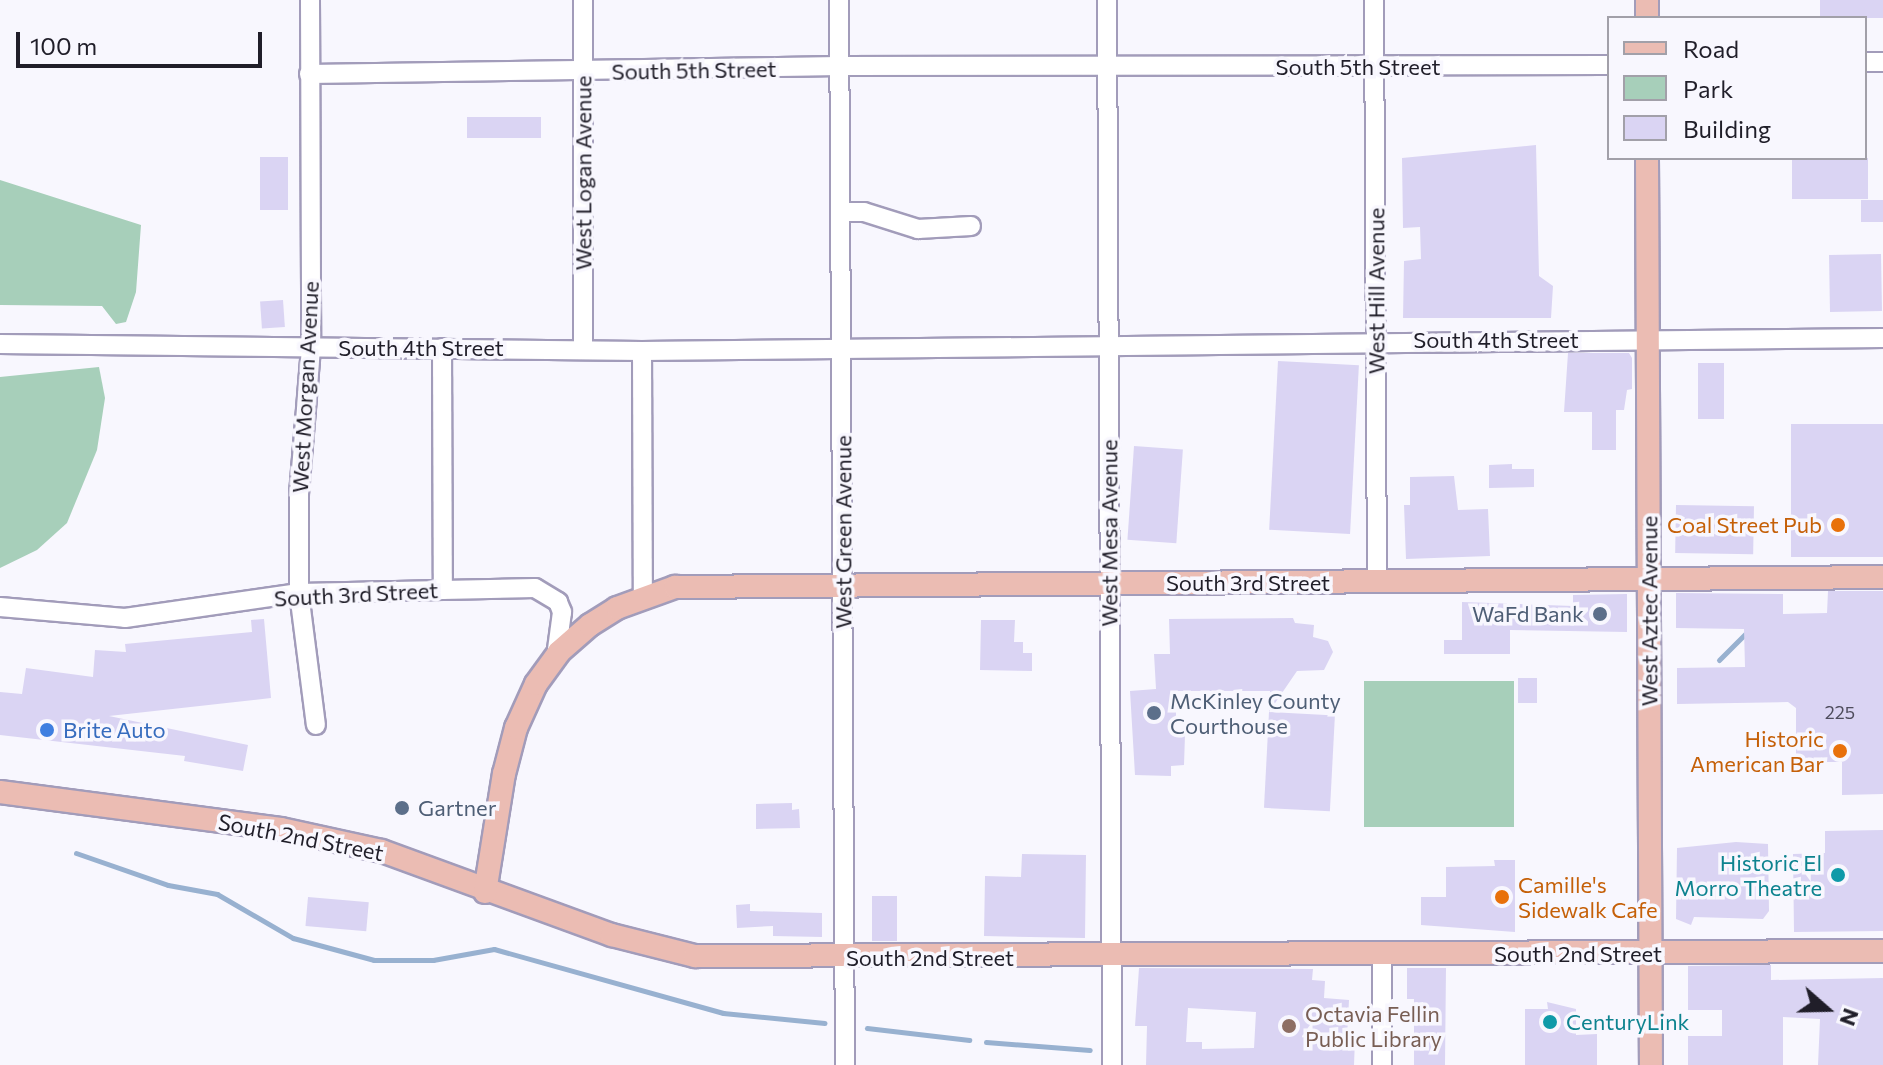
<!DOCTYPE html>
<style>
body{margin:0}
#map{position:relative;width:1883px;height:1065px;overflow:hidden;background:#f8f7fe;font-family:Commissioner,sans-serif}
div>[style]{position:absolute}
.green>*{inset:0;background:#a7cfba;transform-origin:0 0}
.stream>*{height:5px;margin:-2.5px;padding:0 2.5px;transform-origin:2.5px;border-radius:2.5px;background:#98b1d0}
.building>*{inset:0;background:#dad4f3;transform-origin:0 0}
.roads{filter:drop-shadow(2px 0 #a29cba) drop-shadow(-2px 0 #a29cba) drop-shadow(0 2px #a29cba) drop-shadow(0 -2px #a29cba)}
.minor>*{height:18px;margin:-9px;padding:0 9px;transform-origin:9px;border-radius:9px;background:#fff}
.major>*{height:22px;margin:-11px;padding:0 11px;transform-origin:11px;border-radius:11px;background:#ebbcb3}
.dots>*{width:22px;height:22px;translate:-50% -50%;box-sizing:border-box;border:4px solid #f8f7fe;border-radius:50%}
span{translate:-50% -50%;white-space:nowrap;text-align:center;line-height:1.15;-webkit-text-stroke:7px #f8f7fe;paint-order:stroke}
.number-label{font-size:18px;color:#4e4c5c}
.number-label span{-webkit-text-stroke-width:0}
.street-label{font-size:22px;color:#201e29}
.food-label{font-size:22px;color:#c56008}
.right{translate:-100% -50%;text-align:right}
.left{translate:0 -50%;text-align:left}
.service-label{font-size:22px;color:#4e5e75}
.shop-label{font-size:22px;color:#366cbe}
.culture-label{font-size:22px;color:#0d838f}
.education-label{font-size:22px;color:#785e54}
.legend{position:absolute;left:1607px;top:16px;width:260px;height:144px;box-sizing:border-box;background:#f8f7fe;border:2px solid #a2a0a9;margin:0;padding:10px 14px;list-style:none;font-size:24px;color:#201e29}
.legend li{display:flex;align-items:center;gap:16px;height:40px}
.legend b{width:40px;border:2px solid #a2a0a9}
.north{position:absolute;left:1787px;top:969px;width:80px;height:80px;-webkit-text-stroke:6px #f8f7fe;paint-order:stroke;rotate:110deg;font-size:22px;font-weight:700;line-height:32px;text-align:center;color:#201e29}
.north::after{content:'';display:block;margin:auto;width:28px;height:36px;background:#201e29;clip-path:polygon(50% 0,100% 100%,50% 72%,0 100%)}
.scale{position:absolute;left:16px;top:32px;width:246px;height:36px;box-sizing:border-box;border:4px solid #201e29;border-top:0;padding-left:10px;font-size:24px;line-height:28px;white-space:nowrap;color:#201e29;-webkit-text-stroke:6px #f8f7fe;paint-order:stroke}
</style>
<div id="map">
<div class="green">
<i style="clip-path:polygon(0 180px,141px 225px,136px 292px,126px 322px,116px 324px,102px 306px,0 305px)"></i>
<i style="clip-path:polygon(99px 367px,105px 398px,97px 450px,67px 523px,37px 550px,0 568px,0 377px)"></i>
<i style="left:1514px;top:681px;width:146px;height:150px;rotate:90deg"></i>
</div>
<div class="stream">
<i style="left:1719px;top:660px;width:40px;rotate:-45deg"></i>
<i style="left:76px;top:853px;width:97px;rotate:19.2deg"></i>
<i style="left:168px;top:885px;width:50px;rotate:10.4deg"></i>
<i style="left:217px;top:894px;width:88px;rotate:30.1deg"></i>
<i style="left:293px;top:938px;width:84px;rotate:15.2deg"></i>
<i style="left:374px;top:960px;width:59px"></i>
<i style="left:433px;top:960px;width:62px;rotate:-10.2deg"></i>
<i style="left:494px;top:949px;width:238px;rotate:15.6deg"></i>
<i style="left:723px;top:1013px;width:102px;rotate:5.6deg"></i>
<i style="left:867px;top:1028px;width:103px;rotate:6.7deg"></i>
<i style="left:986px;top:1042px;width:104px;rotate:4.4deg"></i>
</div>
<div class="building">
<i style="left:1820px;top:0;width:63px;height:18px"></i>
<i style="left:467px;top:117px;width:74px;height:21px"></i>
<i style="clip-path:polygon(1536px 145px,1539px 276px,1553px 286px,1551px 318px,1403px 318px,1404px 261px,1421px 259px,1420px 227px,1403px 228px,1402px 158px)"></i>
<i style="left:288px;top:157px;width:53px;height:28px;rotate:90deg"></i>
<i style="left:1792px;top:158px;width:76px;height:41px"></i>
<i style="left:1883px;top:200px;width:22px;height:22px;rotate:90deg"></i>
<i style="left:1881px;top:254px;width:57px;height:52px;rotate:89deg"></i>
<i style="left:283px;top:300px;width:27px;height:23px;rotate:86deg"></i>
<i style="clip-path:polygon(1568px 353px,1629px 353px,1632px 358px,1632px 389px,1627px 390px,1624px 410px,1616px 410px,1616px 450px,1592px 450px,1592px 412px,1564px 412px)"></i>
<i style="left:1278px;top:361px;width:81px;height:169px;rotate:3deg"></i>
<i style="left:1698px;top:363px;width:26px;height:56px"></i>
<i style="left:1883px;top:424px;width:133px;height:92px;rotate:90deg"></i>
<i style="left:1134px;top:446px;width:49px;height:94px;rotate:4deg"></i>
<i style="clip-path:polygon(1512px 464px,1512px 469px,1534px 469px,1534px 487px,1489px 488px,1489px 465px)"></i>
<i style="clip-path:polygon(1454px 476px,1458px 510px,1488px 509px,1490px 556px,1406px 559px,1404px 505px,1410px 505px,1410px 477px)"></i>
<i style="left:1676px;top:505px;width:78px;height:48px;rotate:1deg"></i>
<i style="clip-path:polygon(1828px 591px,1883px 591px,1883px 794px,1842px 795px,1842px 762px,1796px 762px,1796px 708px,1788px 702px,1677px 704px,1677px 668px,1745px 667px,1744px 629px,1676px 628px,1676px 593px,1783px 594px,1783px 614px,1827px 613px)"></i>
<i style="clip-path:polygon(1627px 594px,1627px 632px,1510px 630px,1510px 654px,1444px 654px,1444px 640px,1462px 640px,1462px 602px,1573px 606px,1573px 595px)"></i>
<i style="clip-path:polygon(1293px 618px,1295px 623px,1314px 625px,1313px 637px,1328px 641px,1333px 652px,1324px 670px,1297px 671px,1269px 712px,1270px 691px,1176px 691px,1176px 735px,1185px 735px,1184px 765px,1171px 766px,1171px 776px,1135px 775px,1130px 691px,1156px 689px,1154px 654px,1170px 654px,1169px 619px)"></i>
<i style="clip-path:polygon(264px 619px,271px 698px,109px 716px,248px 745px,243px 771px,184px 761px,185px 756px,0 735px,0 692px,22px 694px,26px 668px,93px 677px,95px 650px,126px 652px,125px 644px,252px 632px,251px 620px)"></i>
<i style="clip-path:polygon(981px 620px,1015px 620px,1014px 642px,1023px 642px,1023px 653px,1032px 653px,1032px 671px,980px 670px)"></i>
<i style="left:1518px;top:678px;width:19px;height:25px"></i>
<i style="left:1269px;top:712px;width:66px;height:96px;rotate:3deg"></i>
<i style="clip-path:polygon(792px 803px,792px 810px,799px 809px,800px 828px,756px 829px,756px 804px)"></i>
<i style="clip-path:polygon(1883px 830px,1883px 931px,1794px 932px,1793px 854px,1825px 853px,1825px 831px)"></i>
<i style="clip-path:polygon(1736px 842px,1768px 844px,1769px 911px,1763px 919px,1694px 917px,1691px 925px,1676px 919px,1677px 848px)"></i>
<i style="clip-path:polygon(1022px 854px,1086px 855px,1085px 938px,984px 936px,985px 876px,1021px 877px)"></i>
<i style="clip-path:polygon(1494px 860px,1515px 860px,1515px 932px,1421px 925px,1421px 897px,1446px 897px,1446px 867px,1495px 866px)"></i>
<i style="left:897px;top:896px;width:45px;height:25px;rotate:90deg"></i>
<i style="left:308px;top:897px;width:61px;height:29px;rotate:5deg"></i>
<i style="clip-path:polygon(750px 904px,750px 911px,822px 913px,822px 937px,773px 936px,773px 926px,737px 928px,736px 905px)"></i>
<i style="clip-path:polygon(1771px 965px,1771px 980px,1883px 978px,1883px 1065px,1818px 1065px,1820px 1019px,1783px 1017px,1783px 1065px,1688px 1065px,1688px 1036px,1722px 1036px,1722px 1010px,1688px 1010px,1688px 966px)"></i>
<i style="clip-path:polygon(evenodd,1139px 968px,1313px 969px,1312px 980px,1325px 981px,1324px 998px,1349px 1000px,1347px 1039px,1355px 1039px,1354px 1065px,1146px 1065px,1147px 1026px,1135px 1026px,1139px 968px,1188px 1008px,1256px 1012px,1254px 1048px,1202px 1049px,1202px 1042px,1186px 1042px,1188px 1008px)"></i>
<i style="clip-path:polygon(1407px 968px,1446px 968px,1445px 1065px,1414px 1065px,1414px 999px,1407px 999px)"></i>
<i style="clip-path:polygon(1547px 1002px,1576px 1009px,1576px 1035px,1597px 1034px,1597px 1065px,1525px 1065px,1525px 1009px,1548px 1009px)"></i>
</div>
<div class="roads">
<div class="minor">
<i style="left:310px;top:0;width:348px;rotate:89.8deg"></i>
<i style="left:311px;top:348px;width:147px;rotate:94.7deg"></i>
<i style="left:299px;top:495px;width:98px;rotate:90deg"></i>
<i style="left:299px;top:593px;width:133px;rotate:82.7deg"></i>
<i style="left:583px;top:0;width:347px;rotate:90deg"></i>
<i style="left:839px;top:0;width:1065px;rotate:89.68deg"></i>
<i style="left:1107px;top:0;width:1065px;rotate:89.73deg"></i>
<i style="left:1374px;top:0;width:583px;rotate:89.71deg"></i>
<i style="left:1865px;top:62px;width:18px"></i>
<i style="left:309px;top:74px;width:530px;rotate:-0.86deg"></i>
<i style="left:839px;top:66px;width:770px;rotate:-0.07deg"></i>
<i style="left:842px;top:212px;width:22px"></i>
<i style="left:864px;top:212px;width:57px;rotate:17.5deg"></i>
<i style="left:918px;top:229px;width:53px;rotate:-3.2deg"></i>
<i style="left:0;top:344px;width:642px;rotate:0.62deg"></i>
<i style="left:642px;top:351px;width:1241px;rotate:-0.6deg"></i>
<i style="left:442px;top:348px;width:242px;rotate:89.8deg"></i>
<i style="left:642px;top:351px;width:246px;rotate:89.8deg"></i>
<i style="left:0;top:607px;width:125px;rotate:5deg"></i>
<i style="left:125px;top:618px;width:176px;rotate:-8.2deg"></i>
<i style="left:299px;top:593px;width:236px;rotate:-1.2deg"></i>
<i style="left:535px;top:588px;width:27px;rotate:31deg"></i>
<i style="left:558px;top:602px;width:11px;rotate:68deg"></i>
<i style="left:562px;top:612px;width:45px;rotate:97.6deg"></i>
<i style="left:1382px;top:955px;width:110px;rotate:90deg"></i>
</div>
<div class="major">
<i style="left:1647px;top:0;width:18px;rotate:90deg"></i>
<i style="left:1647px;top:158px;width:907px;rotate:89.75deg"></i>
<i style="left:0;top:792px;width:283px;rotate:7.5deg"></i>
<i style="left:281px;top:829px;width:103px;rotate:12.3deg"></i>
<i style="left:382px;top:851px;width:245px;rotate:20.1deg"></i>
<i style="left:612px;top:935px;width:86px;rotate:14.2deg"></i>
<i style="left:695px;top:956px;width:1188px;rotate:-0.24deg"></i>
<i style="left:485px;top:892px;width:120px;rotate:-80.9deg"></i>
<i style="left:504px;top:774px;width:48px;rotate:-75.4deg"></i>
<i style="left:516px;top:728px;width:48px;rotate:-65.6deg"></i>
<i style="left:536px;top:684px;width:39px;rotate:-54deg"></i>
<i style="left:559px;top:652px;width:41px;rotate:-41.1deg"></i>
<i style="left:590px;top:625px;width:32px;rotate:-32deg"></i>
<i style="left:617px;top:608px;width:62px;rotate:-19.9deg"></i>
<i style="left:675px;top:587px;width:1208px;rotate:-0.47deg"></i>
</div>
</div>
<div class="dots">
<i style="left:1838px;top:525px;background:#e8710a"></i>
<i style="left:1600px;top:614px;background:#5c6f8a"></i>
<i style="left:1154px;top:713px;background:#5c6f8a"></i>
<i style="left:47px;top:730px;background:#3f7fe0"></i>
<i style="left:1840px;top:751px;background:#e8710a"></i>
<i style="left:402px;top:808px;background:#5c6f8a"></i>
<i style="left:1838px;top:875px;background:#0f9aa8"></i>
<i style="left:1502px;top:897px;background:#e8710a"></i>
<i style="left:1550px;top:1022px;background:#0f9aa8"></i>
<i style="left:1289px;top:1026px;background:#8d6e63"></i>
</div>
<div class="number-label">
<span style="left:1840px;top:712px">225</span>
</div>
<div class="street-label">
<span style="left:1358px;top:67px">South 5th Street</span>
<span style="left:694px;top:70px;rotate:-1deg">South 5th Street</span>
<span style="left:583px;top:173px;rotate:-90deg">West Logan Avenue</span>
<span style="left:1376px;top:291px;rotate:-90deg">West Hill Avenue</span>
<span style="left:1496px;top:340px">South 4th Street</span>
<span style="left:421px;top:348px">South 4th Street</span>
<span style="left:305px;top:387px;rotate:-87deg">West Morgan Avenue</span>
<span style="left:843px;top:532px;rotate:-90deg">West Green Avenue</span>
<span style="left:1109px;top:533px;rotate:-90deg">West Mesa Avenue</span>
<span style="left:1248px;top:583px">South 3rd Street</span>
<span style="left:356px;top:594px;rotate:-3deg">South 3rd Street</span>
<span style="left:1649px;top:611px;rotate:-90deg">West Aztec Avenue</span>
<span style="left:301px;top:837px;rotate:11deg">South 2nd Street</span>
<span style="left:1578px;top:954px">South 2nd Street</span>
<span style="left:930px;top:958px">South 2nd Street</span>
</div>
<div class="food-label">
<span class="right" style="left:1822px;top:525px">Coal Street Pub</span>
<span class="right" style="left:1824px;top:751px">Historic<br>American Bar</span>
<span class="left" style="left:1518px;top:897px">Camille's<br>Sidewalk Cafe</span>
</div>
<div class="service-label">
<span class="right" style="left:1584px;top:614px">WaFd Bank</span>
<span class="left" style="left:1170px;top:713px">McKinley County<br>Courthouse</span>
<span class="left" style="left:418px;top:808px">Gartner</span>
</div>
<div class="shop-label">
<span class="left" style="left:63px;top:730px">Brite Auto</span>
</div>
<div class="culture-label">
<span class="right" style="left:1822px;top:875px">Historic El<br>Morro Theatre</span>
<span class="left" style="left:1566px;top:1022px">CenturyLink</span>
</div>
<div class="education-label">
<span class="left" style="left:1305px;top:1026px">Octavia Fellin<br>Public Library</span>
</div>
<ul class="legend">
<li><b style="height:10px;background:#ebbcb3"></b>Road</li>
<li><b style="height:22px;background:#a7cfba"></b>Park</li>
<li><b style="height:22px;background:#dad4f3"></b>Building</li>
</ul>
<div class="north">N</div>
<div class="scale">100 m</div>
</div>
